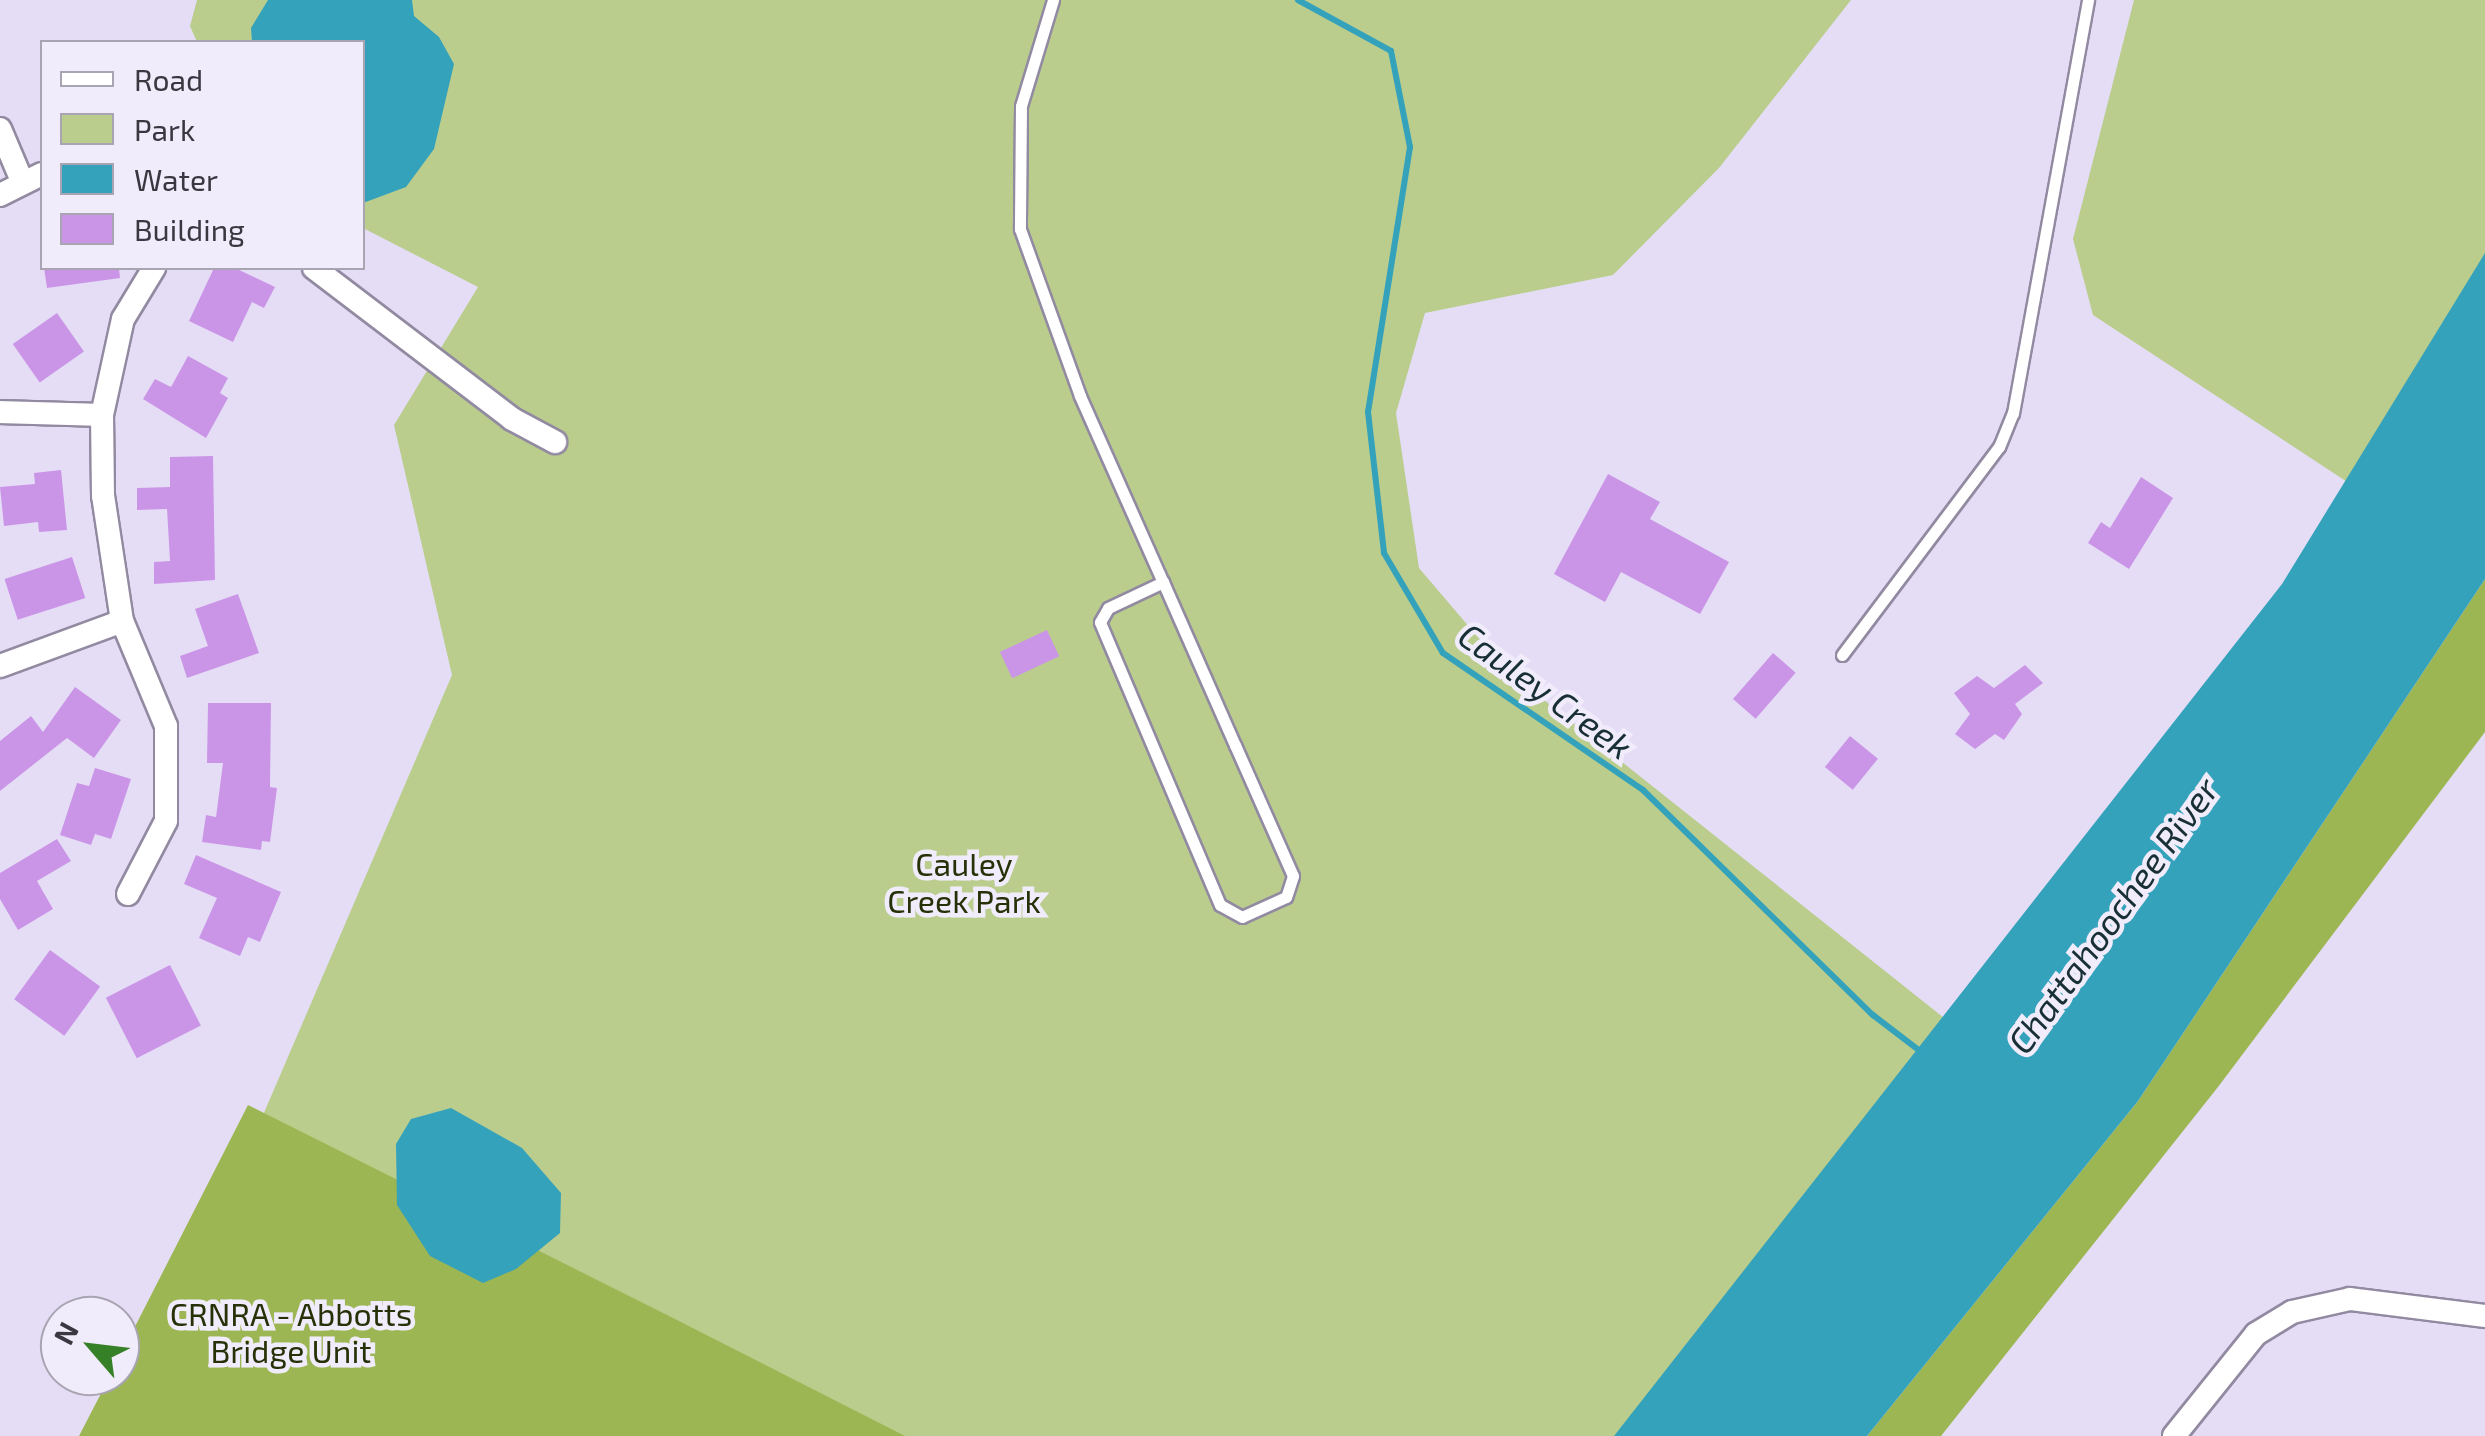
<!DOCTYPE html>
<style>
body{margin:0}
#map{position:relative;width:2485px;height:1436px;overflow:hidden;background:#e5ddf6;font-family:"Exo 2",sans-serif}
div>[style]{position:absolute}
.green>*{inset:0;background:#bacd8d}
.forest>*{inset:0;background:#9cb653}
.water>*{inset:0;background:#35a2bc}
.stream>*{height:6px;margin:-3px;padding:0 3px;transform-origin:3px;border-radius:3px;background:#35a2bc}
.building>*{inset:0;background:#cb95e7;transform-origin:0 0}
.roads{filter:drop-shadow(2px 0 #928aa1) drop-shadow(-2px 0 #928aa1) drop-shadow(0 2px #928aa1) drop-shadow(0 -2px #928aa1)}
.lane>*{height:11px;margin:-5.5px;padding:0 5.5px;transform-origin:5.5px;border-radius:5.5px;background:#fff}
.street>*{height:22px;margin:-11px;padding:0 11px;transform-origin:11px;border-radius:11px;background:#fff}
span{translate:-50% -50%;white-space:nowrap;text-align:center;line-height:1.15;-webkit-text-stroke:9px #f1ecfb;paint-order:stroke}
.park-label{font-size:32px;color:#273107}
.water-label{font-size:35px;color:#172f35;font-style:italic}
.legend{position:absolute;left:40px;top:40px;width:325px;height:230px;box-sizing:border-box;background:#f1ecfb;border:2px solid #a8a4b1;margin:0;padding:12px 18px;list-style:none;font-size:30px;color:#3b3741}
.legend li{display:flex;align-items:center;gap:20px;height:50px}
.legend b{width:50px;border:2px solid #a8a4b1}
.north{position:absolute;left:40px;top:1296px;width:100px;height:100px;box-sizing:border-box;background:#f1ecfb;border:2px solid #a8a4b1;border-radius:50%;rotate:298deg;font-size:28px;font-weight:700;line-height:40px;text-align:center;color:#3b3741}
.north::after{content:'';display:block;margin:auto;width:35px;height:45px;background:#368027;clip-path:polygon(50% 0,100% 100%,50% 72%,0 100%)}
</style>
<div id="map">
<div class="green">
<i style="clip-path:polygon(197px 0,1851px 0,1719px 168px,1613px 275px,1425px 313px,1396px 413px,1419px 568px,1505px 669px,1963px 1033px,1644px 1436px,740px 1436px,242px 1164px,452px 675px,394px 425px,478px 287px,363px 228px,362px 42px,197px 42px,190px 26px)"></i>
<i style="clip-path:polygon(2134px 0,2485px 0,2485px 296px,2367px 495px,2093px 315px,2073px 239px)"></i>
</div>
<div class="forest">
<i style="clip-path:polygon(2485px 579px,2485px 732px,2218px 1087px,1941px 1436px,1867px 1436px,2138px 1101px)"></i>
<i style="clip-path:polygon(248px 1105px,673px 1318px,905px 1436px,79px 1436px,110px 1376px,120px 1376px,120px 1356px)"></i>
</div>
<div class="water">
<i style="clip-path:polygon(268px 0,412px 0,414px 16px,439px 37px,454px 64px,434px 149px,406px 187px,363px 203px,362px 42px,252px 42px,251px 28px)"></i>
<i style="clip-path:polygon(2485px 253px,2485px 579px,2138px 1101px,1867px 1436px,1614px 1436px,2282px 584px)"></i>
<i style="clip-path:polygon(451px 1108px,522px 1148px,561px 1193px,560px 1233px,516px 1269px,483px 1283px,430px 1256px,397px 1205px,396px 1144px,411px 1119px)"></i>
</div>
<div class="stream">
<i style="left:1298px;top:0;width:106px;rotate:28.7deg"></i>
<i style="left:1391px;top:51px;width:98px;rotate:78.8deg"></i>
<i style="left:1410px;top:147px;width:268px;rotate:99deg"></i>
<i style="left:1368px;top:412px;width:142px;rotate:83.5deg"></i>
<i style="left:1384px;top:553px;width:116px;rotate:59.5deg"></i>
<i style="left:1443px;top:653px;width:242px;rotate:34.4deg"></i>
<i style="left:1643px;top:790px;width:322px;rotate:44.4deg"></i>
<i style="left:1873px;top:1015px;width:59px;rotate:37.5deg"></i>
</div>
<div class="building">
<i style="clip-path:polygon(44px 268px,119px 268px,120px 278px,47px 288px)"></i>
<i style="clip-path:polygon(214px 268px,235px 268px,275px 287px,264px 308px,252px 302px,233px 342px,189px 321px)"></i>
<i style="left:57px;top:313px;width:47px;height:54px;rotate:55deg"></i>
<i style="clip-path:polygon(188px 356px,228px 378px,220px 393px,228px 398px,206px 438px,143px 399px,155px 379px,171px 387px)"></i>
<i style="clip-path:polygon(213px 456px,215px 580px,154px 584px,154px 562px,170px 561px,167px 509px,137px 510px,137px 488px,170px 487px,170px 457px)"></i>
<i style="clip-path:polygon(61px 470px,67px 530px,39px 532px,38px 522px,4px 526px,0 487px,35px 484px,34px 473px)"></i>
<i style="clip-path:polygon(1608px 474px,1660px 502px,1650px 519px,1729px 562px,1700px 614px,1621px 572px,1605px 602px,1554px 574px)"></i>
<i style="clip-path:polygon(2141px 477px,2173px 498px,2129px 569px,2088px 543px,2101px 522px,2110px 528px)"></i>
<i style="left:72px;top:557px;width:43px;height:71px;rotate:72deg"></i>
<i style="clip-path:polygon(238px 594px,259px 653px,187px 678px,180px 656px,208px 646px,195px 609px)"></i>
<i style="left:1047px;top:630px;width:29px;height:52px;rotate:65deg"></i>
<i style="left:1773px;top:653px;width:30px;height:61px;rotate:41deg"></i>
<i style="clip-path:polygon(2025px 665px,2043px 683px,2015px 704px,2022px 714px,2004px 740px,1995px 734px,1975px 749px,1955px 734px,1970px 714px,1954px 693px,1977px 676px,1994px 688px)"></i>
<i style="clip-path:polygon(75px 687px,121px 720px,94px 758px,67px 738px,0 791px,0 741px,31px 716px,43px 732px)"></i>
<i style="clip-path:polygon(208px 703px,271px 703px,270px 787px,277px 788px,270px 842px,262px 841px,261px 850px,202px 842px,206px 815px,216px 817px,223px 763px,207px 763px)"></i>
<i style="left:1850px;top:736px;width:36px;height:40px;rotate:39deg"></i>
<i style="clip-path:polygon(95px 768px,131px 779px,111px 839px,95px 834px,91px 845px,60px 835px,77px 783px,89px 786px)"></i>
<i style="clip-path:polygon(57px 839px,71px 861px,37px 881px,53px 909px,18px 930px,0 899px,0 873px)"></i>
<i style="clip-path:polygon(196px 855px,281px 892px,260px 942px,248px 937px,240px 956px,199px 938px,217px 898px,184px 884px)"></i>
<i style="left:50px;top:950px;width:62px;height:61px;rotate:36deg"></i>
<i style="left:170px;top:965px;width:68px;height:72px;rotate:63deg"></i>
</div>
<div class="roads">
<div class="lane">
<i style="left:1053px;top:0;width:111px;rotate:106.8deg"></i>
<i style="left:1021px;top:106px;width:123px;rotate:90.5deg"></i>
<i style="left:1020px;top:229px;width:177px;rotate:70.2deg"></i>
<i style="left:1080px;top:396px;width:204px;rotate:66deg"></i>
<i style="left:1163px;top:582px;width:178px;rotate:66.2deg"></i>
<i style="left:1235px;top:745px;width:143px;rotate:66.1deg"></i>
<i style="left:1293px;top:876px;width:22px;rotate:108deg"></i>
<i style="left:1286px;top:897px;width:48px;rotate:155.6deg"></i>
<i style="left:1242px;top:917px;width:25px;rotate:-151deg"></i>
<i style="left:1220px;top:905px;width:307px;rotate:-113deg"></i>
<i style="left:1100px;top:622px;width:16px;rotate:-60deg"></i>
<i style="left:1108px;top:608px;width:61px;rotate:-25.3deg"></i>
<i style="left:1842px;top:655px;width:261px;rotate:-53deg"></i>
<i style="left:1999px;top:447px;width:37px;rotate:-68deg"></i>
<i style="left:2013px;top:413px;width:420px;rotate:-79.7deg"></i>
</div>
<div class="street">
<i style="left:0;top:129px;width:56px;rotate:67.1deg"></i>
<i style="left:0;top:195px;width:47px;rotate:-26.6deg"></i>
<i style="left:314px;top:268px;width:249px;rotate:37.3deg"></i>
<i style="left:512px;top:419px;width:49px;rotate:28.1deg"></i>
<i style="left:0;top:412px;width:102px;rotate:1.7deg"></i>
<i style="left:0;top:666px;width:130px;rotate:-20.2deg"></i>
<i style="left:128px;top:894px;width:82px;rotate:-62.5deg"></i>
<i style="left:166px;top:821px;width:95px;rotate:-90deg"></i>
<i style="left:166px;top:726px;width:114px;rotate:-112.7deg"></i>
<i style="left:122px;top:621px;width:126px;rotate:-98.6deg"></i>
<i style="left:103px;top:496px;width:81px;rotate:-90.7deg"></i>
<i style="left:102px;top:415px;width:98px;rotate:-77.7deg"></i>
<i style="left:123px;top:319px;width:60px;rotate:-58.7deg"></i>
<i style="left:2174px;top:1436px;width:131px;rotate:-51.2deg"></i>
<i style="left:2256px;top:1334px;width:42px;rotate:-31.4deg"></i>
<i style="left:2292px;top:1312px;width:59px;rotate:-12.6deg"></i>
<i style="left:2350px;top:1299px;width:136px;rotate:7.2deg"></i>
</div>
</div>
<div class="park-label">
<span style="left:964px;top:882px">Cauley<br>Creek Park</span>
<span style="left:291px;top:1332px">CRNRA - Abbotts<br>Bridge Unit</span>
</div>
<div class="water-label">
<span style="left:1546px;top:690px;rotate:36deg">Cauley Creek</span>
<span style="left:2112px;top:915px;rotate:-54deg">Chattahoochee River</span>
</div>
<ul class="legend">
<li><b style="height:12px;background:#fff"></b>Road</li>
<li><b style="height:28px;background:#bacd8d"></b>Park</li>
<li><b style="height:28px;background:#35a2bc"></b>Water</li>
<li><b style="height:28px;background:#cb95e7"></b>Building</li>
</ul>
<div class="north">N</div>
</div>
